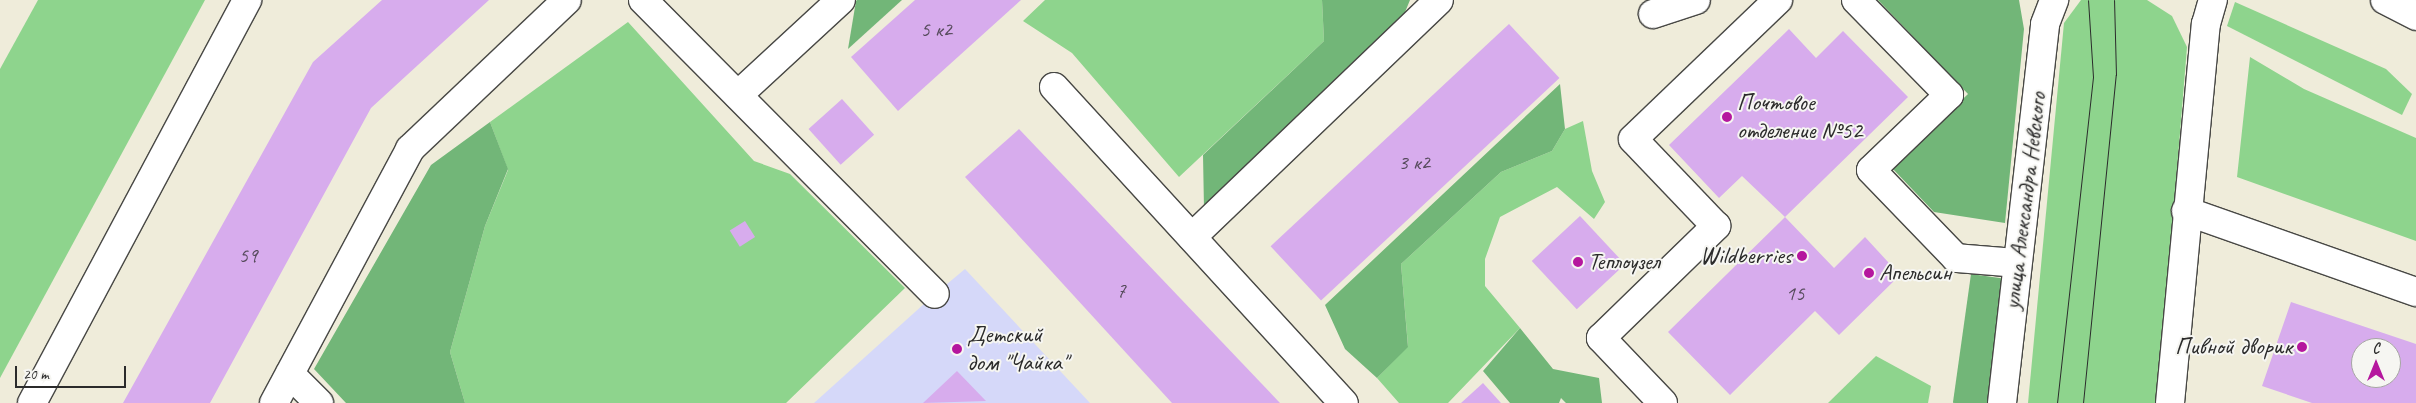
<!DOCTYPE html>
<meta charset="utf-8">
<style>
body{margin:0}
#map{position:relative;width:2416px;height:403px;overflow:hidden;background:#efecda;font-family:Caveat,sans-serif}
div>[style]{position:absolute}
.built>*{inset:0;background:#d5d8f9}
.green>*{inset:0;background:#8ed48d}
.forest>*{inset:0;background:#72b678;transform-origin:0 0}
.building>*{inset:0;background:#d7aced;transform-origin:0 0}
.roads{filter:drop-shadow(1px 0 #484845) drop-shadow(-1px 0 #484845) drop-shadow(0 1px #484845) drop-shadow(0 -1px #484845)}
.minor>*{height:28px;margin:-14px;padding:0 14px;transform-origin:14px;border-radius:14px;background:#fff}
.tram>*{height:1px;margin:-0.5px;padding:0 0.5px;transform-origin:0.5px;border-radius:0.5px;background:#2b2b2b}
.dots>*{width:14px;height:14px;translate:-50% -50%;box-sizing:border-box;border:2px solid #f6f6f2;border-radius:50%}
span{translate:-50% -50%;white-space:nowrap;text-align:center;line-height:1.15;-webkit-text-stroke:4px #f6f6f2;paint-order:stroke}
.number-label{font-size:21px;color:#564b5c}
.number-label span{-webkit-text-stroke-width:0}
.poi-label{font-size:24px;color:#2b2b2b}
.left{translate:0 -50%;text-align:left}
.right{translate:-100% -50%;text-align:right}
.street-label{font-size:24px;color:#2b2b2b}
.north{position:absolute;left:2351px;top:338px;width:50px;height:50px;box-sizing:border-box;background:#f6f6f2;border:1px solid #a5a5a2;border-radius:50%;rotate:0deg;font-size:14px;font-weight:700;line-height:20px;text-align:center;color:#2b2b2b}
.north::after{content:'';display:block;margin:auto;width:18px;height:22px;background:#b5179e;clip-path:polygon(50% 0,100% 100%,50% 72%,0 100%)}
.scale{position:absolute;left:15px;top:366px;width:111px;height:22px;box-sizing:border-box;border:2px solid #2b2b2b;border-top:0;padding-left:6px;font-size:15px;line-height:18px;white-space:nowrap;color:#2b2b2b;-webkit-text-stroke:4px #f6f6f2;paint-order:stroke}
</style>
<div id="map">
<div class="built">
<i style="clip-path:polygon(965px 269px,1090px 403px,814px 403px,935px 294px)"></i>
</div>
<div class="green">
<i style="clip-path:polygon(38px 0,205px 0,0 378px,0 69px)"></i>
<i style="clip-path:polygon(1045px 0,1322px 0,1324px 41px,1179px 177px,1072px 53px,1023px 21px)"></i>
<i style="clip-path:polygon(2081px 0,2147px 0,2172px 16px,2187px 47px,2158px 403px,2028px 403px,2064px 23px)"></i>
<i style="clip-path:polygon(2235px 2px,2386px 69px,2412px 94px,2402px 115px,2227px 26px)"></i>
<i style="clip-path:polygon(628px 22px,754px 161px,790px 174px,905px 288px,786px 403px,465px 403px,450px 352px,485px 226px,508px 170px,490px 122px)"></i>
<i style="clip-path:polygon(2250px 57px,2304px 89px,2416px 138px,2416px 241px,2237px 177px)"></i>
<i style="clip-path:polygon(1583px 121px,1592px 171px,1605px 202px,1594px 219px,1557px 187px,1500px 217px,1485px 259px,1485px 286px,1520px 328px,1448px 403px,1399px 403px,1377px 378px,1408px 346px,1401px 264px,1501px 172px,1552px 151px,1565px 129px)"></i>
<i style="clip-path:polygon(1876px 356px,1931px 386px,1928px 403px,1828px 403px)"></i>
</div>
<div class="forest">
<i style="clip-path:polygon(857px 0,902px 0,848px 49px,856px 1px)"></i>
<i style="clip-path:polygon(1322px 0,1410px 0,1403px 17px,1204px 209px,1203px 155px,1324px 41px)"></i>
<i style="clip-path:polygon(1878px 0,2019px 0,2024px 29px,2005px 223px,1934px 212px,1892px 168px,1968px 94px)"></i>
<i style="clip-path:polygon(1560px 84px,1565px 129px,1552px 151px,1501px 172px,1401px 264px,1408px 347px,1377px 378px,1345px 349px,1325px 305px)"></i>
<i style="clip-path:polygon(490px 122px,508px 169px,485px 226px,450px 352px,465px 403px,346px 403px,314px 369px,431px 165px)"></i>
<i style="left:1971px;top:274px;width:36px;height:130px;rotate:8deg"></i>
<i style="clip-path:polygon(1520px 328px,1553px 369px,1599px 378px,1602px 403px,1566px 403px,1561px 398px,1559px 403px,1510px 403px,1483px 371px)"></i>
</div>
<div class="building">
<i style="clip-path:polygon(382px 0,489px 0,371px 108px,210px 403px,123px 403px,313px 62px)"></i>
<i style="clip-path:polygon(915px 0,1021px 0,898px 111px,851px 57px)"></i>
<i style="left:1509px;top:24px;width:74px;height:326px;rotate:47deg"></i>
<i style="clip-path:polygon(1789px 29px,1816px 58px,1843px 31px,1908px 97px,1785px 217px,1742px 176px,1719px 198px,1669px 145px)"></i>
<i style="left:842px;top:99px;width:48px;height:45px;rotate:48deg"></i>
<i style="clip-path:polygon(1019px 129px,1280px 403px,1172px 403px,965px 177px)"></i>
<i style="left:1580px;top:216px;width:66px;height:66px;rotate:47deg"></i>
<i style="clip-path:polygon(1785px 217px,1834px 268px,1865px 237px,1900px 275px,1839px 335px,1815px 311px,1730px 395px,1668px 332px)"></i>
<i style="left:745px;top:221px;width:19px;height:18px;rotate:58deg"></i>
<i style="clip-path:polygon(evenodd,2291px 302px,2416px 344px,2416px 403px,2312px 403px,2262px 386px,2291px 302px,2361px 348px,2391px 348px,2391px 378px,2361px 378px,2361px 348px)"></i>
<i style="clip-path:polygon(957px 371px,986px 401px,923px 403px)"></i>
<i style="clip-path:polygon(1483px 383px,1501px 403px,1461px 403px)"></i>
</div>
<div class="roads">
<div class="minor">
<i style="left:643px;top:0;width:414px;rotate:45.2deg"></i>
<i style="left:1856px;top:0;width:133px;rotate:45.6deg"></i>
<i style="left:1949px;top:95px;width:108px;rotate:136.1deg"></i>
<i style="left:1871px;top:170px;width:122px;rotate:46deg"></i>
<i style="left:1956px;top:258px;width:61px;rotate:4.7deg"></i>
<i style="left:2385px;top:0;width:35px;rotate:27deg"></i>
<i style="left:1653px;top:14px;width:45px;rotate:-18deg"></i>
<i style="left:1054px;top:87px;width:429px;rotate:47.5deg"></i>
<i style="left:738px;top:95px;width:140px;rotate:-42.7deg"></i>
<i style="left:2186px;top:211px;width:244px;rotate:19.4deg"></i>
<i style="left:1192px;top:237px;width:342px;rotate:-43.8deg"></i>
<i style="left:290px;top:374px;width:41px;rotate:45deg"></i>
<i style="left:32px;top:403px;width:457px;rotate:-61.9deg"></i>
<i style="left:274px;top:403px;width:288px;rotate:-61.8deg"></i>
<i style="left:410px;top:149px;width:216px;rotate:-43.5deg"></i>
<i style="left:1663px;top:403px;width:90px;rotate:-133.6deg"></i>
<i style="left:1601px;top:338px;width:161px;rotate:-44.2deg"></i>
<i style="left:1716px;top:226px;width:120px;rotate:-133.7deg"></i>
<i style="left:1633px;top:139px;width:201px;rotate:-43.8deg"></i>
<i style="left:2002px;top:403px;width:381px;rotate:-83.5deg"></i>
<i style="left:2045px;top:24px;width:26px;rotate:-69deg"></i>
<i style="left:2170px;top:403px;width:381px;rotate:-84.6deg"></i>
<i style="left:2206px;top:24px;width:25px;rotate:-74deg"></i>
</div>
</div>
<div class="tram">
<i style="left:2057px;top:403px;width:328px;rotate:-83.7deg"></i>
<i style="left:2093px;top:77px;width:77px;rotate:-93.7deg"></i>
<i style="left:2083px;top:403px;width:330px;rotate:-84.3deg"></i>
<i style="left:2116px;top:75px;width:75px;rotate:-91.5deg"></i>
</div>
<div class="dots">
<i style="left:1727px;top:117px;background:#b5179e"></i>
<i style="left:1802px;top:256px;background:#b5179e"></i>
<i style="left:1578px;top:262px;background:#b5179e"></i>
<i style="left:1869px;top:273px;background:#b5179e"></i>
<i style="left:2302px;top:347px;background:#b5179e"></i>
<i style="left:957px;top:349px;background:#b5179e"></i>
</div>
<div class="number-label">
<span style="left:936px;top:29px">5 к2</span>
<span style="left:1414px;top:162px">3 к2</span>
<span style="left:248px;top:255px">59</span>
<span style="left:1121px;top:290px">7</span>
<span style="left:1795px;top:293px">15</span>
</div>
<div class="poi-label">
<span class="left" style="left:1737px;top:117px">Почтовое<br>отделение №52</span>
<span class="right" style="left:1792px;top:256px">Wildberries</span>
<span class="left" style="left:1588px;top:262px">Теплоузел</span>
<span class="left" style="left:1879px;top:273px">Апельсин</span>
<span class="left" style="left:967px;top:349px">Детский<br>дом "Чайка"</span>
<span class="right" style="left:2292px;top:347px">Пивной дворик</span>
</div>
<div class="street-label">
<span style="left:2025px;top:201px;rotate:-83deg">улица Александра Невского</span>
</div>
<div class="north">С</div>
<div class="scale">20 m</div>
</div>
